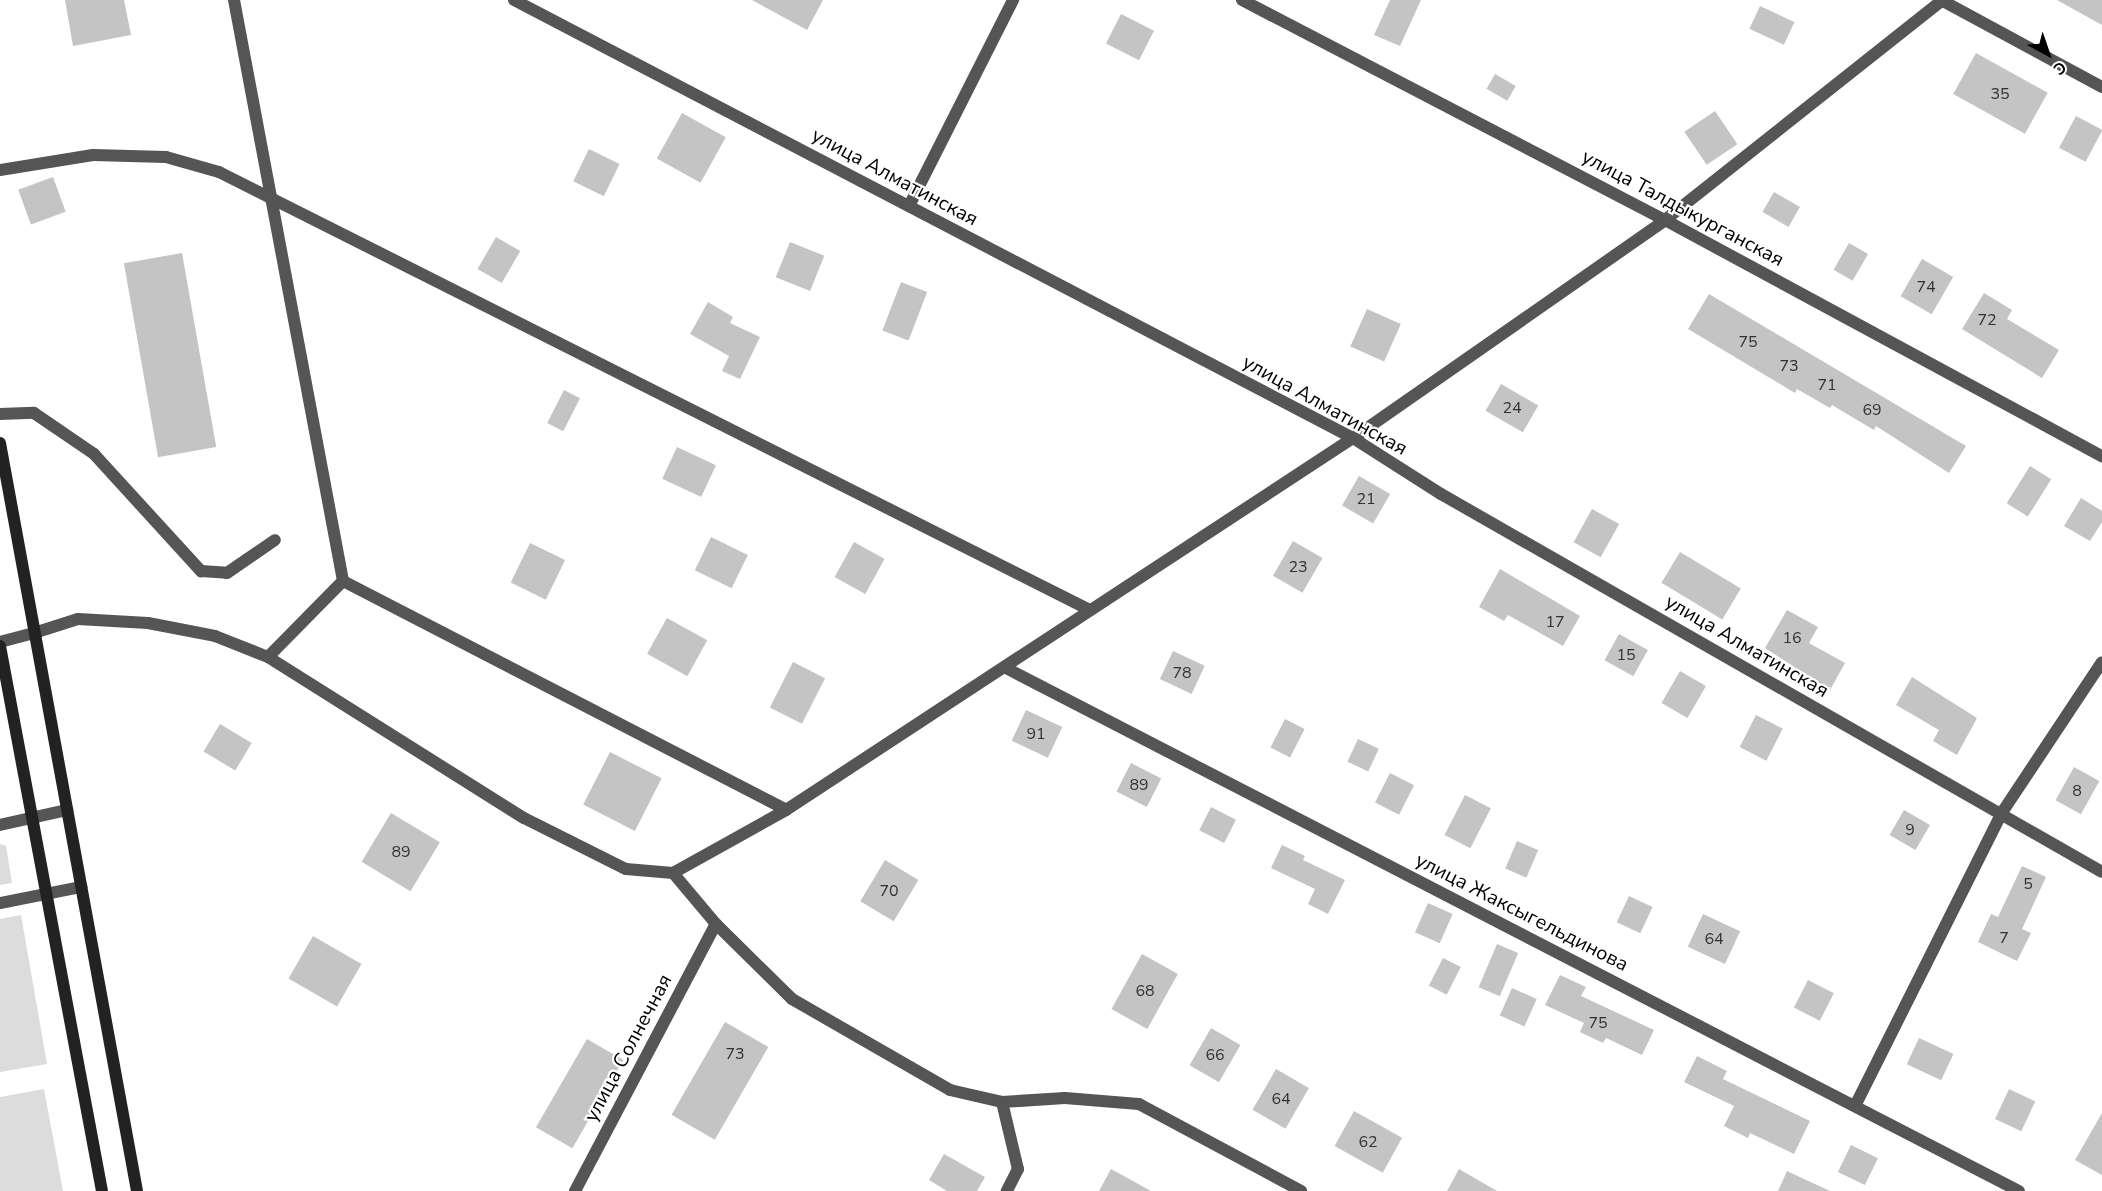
<!DOCTYPE html>
<meta charset="utf-8">
<style>
body{margin:0}
#map{position:relative;width:2102px;height:1191px;overflow:hidden;background:#fff;font-family:"Nunito Sans",sans-serif}
div>[style]{position:absolute}
.green>*{inset:0;background:#dcdcdc}
.building>*{inset:0;background:#c4c4c4;transform-origin:0 0}
.service>*{height:12px;margin:-6px;padding:0 6px;transform-origin:6px;border-radius:6px;background:#555}
.minor>*{height:12px;margin:-6px;padding:0 6px;transform-origin:6px;border-radius:6px;background:#555}
.tertiary>*{height:12px;margin:-6px;padding:0 6px;transform-origin:6px;border-radius:6px;background:#555}
.secondary>*{height:12px;margin:-6px;padding:0 6px;transform-origin:6px;border-radius:6px;background:#222}
span{translate:-50% -50%;white-space:nowrap;text-align:center;line-height:1.15;-webkit-text-stroke:4.5px #fff;paint-order:stroke}
.number-label{font-size:16px;color:#313131}
.number-label span{-webkit-text-stroke-width:0}
.street-label{font-size:20px;color:#000}
.north{position:absolute;left:2018px;top:24px;width:60px;height:60px;-webkit-text-stroke:4px #fff;paint-order:stroke;rotate:140deg;font-size:16px;font-weight:700;line-height:24px;text-align:center;color:#000}
.north::after{content:'';display:block;margin:auto;width:21px;height:27px;background:#000;clip-path:polygon(50% 0,100% 100%,50% 72%,0 100%)}
</style>
<div id="map">
<div class="green">
<i style="clip-path:polygon(0 844px,6px 846px,12px 883px,0 885px)"></i>
<i style="clip-path:polygon(21px 915px,47px 1064px,0 1072px,0 919px)"></i>
<i style="clip-path:polygon(44px 1089px,63px 1191px,0 1191px,0 1097px)"></i>
</div>
<div class="building">
<i style="clip-path:polygon(65px 0,124px 0,131px 35px,73px 46px)"></i>
<i style="clip-path:polygon(752px 0,823px 0,807px 30px)"></i>
<i style="clip-path:polygon(1390px 0,1421px 0,1400px 46px,1374px 35px)"></i>
<i style="clip-path:polygon(2057px 0,2102px 0,2102px 25px)"></i>
<i style="left:1760px;top:6px;width:38px;height:25px;rotate:25deg"></i>
<i style="left:1121px;top:14px;width:37px;height:33px;rotate:27deg"></i>
<i style="left:1976px;top:53px;width:82px;height:47px;rotate:29deg"></i>
<i style="left:1495px;top:74px;width:24px;height:17px;rotate:30deg"></i>
<i style="left:1715px;top:111px;width:40px;height:37px;rotate:56deg"></i>
<i style="left:682px;top:113px;width:50px;height:52px;rotate:29deg"></i>
<i style="left:2076px;top:116px;width:30px;height:36px;rotate:28deg"></i>
<i style="left:589px;top:149px;width:34px;height:36px;rotate:26deg"></i>
<i style="left:53px;top:177px;width:37px;height:37px;rotate:70deg"></i>
<i style="left:1774px;top:192px;width:30px;height:23px;rotate:30deg"></i>
<i style="left:496px;top:237px;width:28px;height:37px;rotate:30deg"></i>
<i style="left:790px;top:242px;width:37px;height:38px;rotate:22deg"></i>
<i style="left:1849px;top:243px;width:22px;height:31px;rotate:30deg"></i>
<i style="left:182px;top:253px;width:197px;height:59px;rotate:80deg"></i>
<i style="left:1922px;top:259px;width:36px;height:43px;rotate:30deg"></i>
<i style="left:901px;top:282px;width:28px;height:52px;rotate:21deg"></i>
<i style="clip-path:polygon(1984px 293px,2012px 310px,2007px 319px,2059px 350px,2042px 378px,1962px 329px)"></i>
<i style="clip-path:polygon(1709px 294px,1966px 446px,1949px 473px,1876px 426px,1874px 430px,1832px 405px,1830px 408px,1797px 389px,1795px 393px,1688px 329px)"></i>
<i style="clip-path:polygon(708px 302px,733px 317px,730px 323px,760px 337px,740px 379px,722px 371px,729px 356px,690px 334px)"></i>
<i style="left:1367px;top:309px;width:37px;height:41px;rotate:24deg"></i>
<i style="left:1501px;top:384px;width:43px;height:31px;rotate:30deg"></i>
<i style="left:564px;top:390px;width:18px;height:37px;rotate:27deg"></i>
<i style="left:677px;top:447px;width:43px;height:35px;rotate:25deg"></i>
<i style="left:2030px;top:466px;width:25px;height:44px;rotate:32deg"></i>
<i style="left:1359px;top:476px;width:36px;height:34px;rotate:30deg"></i>
<i style="clip-path:polygon(2081px 498px,2102px 511px,2102px 522px,2090px 541px,2064px 526px)"></i>
<i style="left:1592px;top:509px;width:31px;height:38px;rotate:29deg"></i>
<i style="left:711px;top:537px;width:41px;height:37px;rotate:26deg"></i>
<i style="left:1293px;top:541px;width:34px;height:40px;rotate:30deg"></i>
<i style="left:854px;top:542px;width:35px;height:40px;rotate:29deg"></i>
<i style="left:530px;top:543px;width:39px;height:44px;rotate:26deg"></i>
<i style="left:1680px;top:552px;width:71px;height:36px;rotate:31deg"></i>
<i style="clip-path:polygon(1500px 569px,1580px 616px,1563px 646px,1508px 615px,1504px 621px,1479px 607px)"></i>
<i style="clip-path:polygon(1787px 610px,1818px 627px,1809px 643px,1845px 663px,1830px 690px,1765px 648px)"></i>
<i style="left:667px;top:618px;width:46px;height:41px;rotate:29deg"></i>
<i style="left:1619px;top:634px;width:33px;height:30px;rotate:29deg"></i>
<i style="left:1173px;top:651px;width:35px;height:31px;rotate:25deg"></i>
<i style="left:793px;top:662px;width:36px;height:51px;rotate:27deg"></i>
<i style="left:1680px;top:671px;width:30px;height:37px;rotate:30deg"></i>
<i style="clip-path:polygon(1912px 677px,1977px 718px,1957px 755px,1933px 741px,1939px 730px,1896px 705px)"></i>
<i style="left:1026px;top:710px;width:40px;height:34px;rotate:25deg"></i>
<i style="left:1756px;top:715px;width:30px;height:36px;rotate:27deg"></i>
<i style="left:1285px;top:719px;width:22px;height:32px;rotate:27deg"></i>
<i style="left:220px;top:724px;width:37px;height:32px;rotate:31deg"></i>
<i style="left:1358px;top:739px;width:23px;height:25px;rotate:25deg"></i>
<i style="left:610px;top:752px;width:58px;height:59px;rotate:27deg"></i>
<i style="left:1131px;top:763px;width:34px;height:32px;rotate:27deg"></i>
<i style="left:2074px;top:767px;width:29px;height:38px;rotate:29deg"></i>
<i style="left:1390px;top:773px;width:27px;height:33px;rotate:27deg"></i>
<i style="left:1465px;top:795px;width:29px;height:45px;rotate:27deg"></i>
<i style="left:1211px;top:807px;width:28px;height:26px;rotate:27deg"></i>
<i style="left:1904px;top:810px;width:30px;height:29px;rotate:30deg"></i>
<i style="left:391px;top:813px;width:57px;height:57px;rotate:31deg"></i>
<i style="left:1517px;top:841px;width:23px;height:30px;rotate:23deg"></i>
<i style="clip-path:polygon(1282px 845px,1305px 856px,1303px 860px,1345px 880px,1328px 914px,1308px 904px,1315px 889px,1271px 868px)"></i>
<i style="left:885px;top:860px;width:39px;height:48px;rotate:31deg"></i>
<i style="clip-path:polygon(2022px 866px,2046px 877px,2022px 929px,2031px 933px,2017px 961px,1978px 942px,1991px 914px,1998px 917px)"></i>
<i style="left:1629px;top:896px;width:26px;height:29px;rotate:25deg"></i>
<i style="left:1428px;top:903px;width:27px;height:32px;rotate:24deg"></i>
<i style="left:1703px;top:914px;width:41px;height:36px;rotate:25deg"></i>
<i style="left:313px;top:936px;width:56px;height:49px;rotate:30deg"></i>
<i style="left:1497px;top:944px;width:23px;height:47px;rotate:23deg"></i>
<i style="left:1142px;top:954px;width:41px;height:63px;rotate:29deg"></i>
<i style="left:1443px;top:958px;width:20px;height:31px;rotate:27deg"></i>
<i style="clip-path:polygon(1560px 975px,1586px 987px,1581px 996px,1654px 1030px,1642px 1055px,1606px 1038px,1603px 1043px,1580px 1032px,1584px 1023px,1545px 1005px)"></i>
<i style="left:1808px;top:980px;width:29px;height:31px;rotate:27deg"></i>
<i style="left:1512px;top:988px;width:27px;height:30px;rotate:24deg"></i>
<i style="left:725px;top:1022px;width:50px;height:107px;rotate:30deg"></i>
<i style="left:1211px;top:1028px;width:34px;height:43px;rotate:30deg"></i>
<i style="left:1919px;top:1038px;width:38px;height:29px;rotate:25deg"></i>
<i style="left:587px;top:1039px;width:42px;height:102px;rotate:30deg"></i>
<i style="clip-path:polygon(1697px 1056px,1727px 1071px,1723px 1079px,1810px 1121px,1794px 1154px,1750px 1133px,1748px 1138px,1724px 1126px,1734px 1106px,1684px 1082px)"></i>
<i style="left:1276px;top:1069px;width:38px;height:47px;rotate:30deg"></i>
<i style="left:2009px;top:1089px;width:29px;height:33px;rotate:25deg"></i>
<i style="left:1354px;top:1111px;width:55px;height:40px;rotate:29deg"></i>
<i style="clip-path:polygon(2102px 1113px,2102px 1175px,2075px 1160px)"></i>
<i style="left:1851px;top:1145px;width:30px;height:30px;rotate:26deg"></i>
<i style="clip-path:polygon(944px 1154px,985px 1177px,977px 1191px,947px 1191px,929px 1180px)"></i>
<i style="clip-path:polygon(1111px 1169px,1151px 1191px,1099px 1191px)"></i>
<i style="clip-path:polygon(1459px 1169px,1497px 1191px,1447px 1191px)"></i>
<i style="clip-path:polygon(1787px 1171px,1830px 1191px,1778px 1191px)"></i>
</div>
<div class="service">
<i style="left:0;top:414px;width:34px;rotate:-2deg"></i>
<i style="left:34px;top:413px;width:73px;rotate:34.3deg"></i>
<i style="left:94px;top:454px;width:159px;rotate:47.6deg"></i>
<i style="left:201px;top:571px;width:26px;rotate:4deg"></i>
<i style="left:227px;top:573px;width:58px;rotate:-34.5deg"></i>
<i style="left:0;top:825px;width:69px;rotate:-12.6deg"></i>
<i style="left:0;top:903px;width:83px;rotate:-11.2deg"></i>
</div>
<div class="minor">
<i style="left:234px;top:0;width:591px;rotate:79.37deg"></i>
<i style="left:514px;top:0;width:946px;rotate:27.57deg"></i>
<i style="left:1353px;top:438px;width:104px;rotate:32.5deg"></i>
<i style="left:1441px;top:494px;width:761px;rotate:29.76deg"></i>
<i style="left:1242px;top:0;width:477px;rotate:27.5deg"></i>
<i style="left:1665px;top:220px;width:497px;rotate:28.4deg"></i>
<i style="left:1941px;top:0;width:183px;rotate:28.4deg"></i>
<i style="left:0;top:170px;width:94px;rotate:-9.2deg"></i>
<i style="left:93px;top:155px;width:73px;rotate:1.6deg"></i>
<i style="left:166px;top:157px;width:55px;rotate:15.8deg"></i>
<i style="left:219px;top:172px;width:975px;rotate:26.7deg"></i>
<i style="left:909px;top:206px;width:231px;rotate:-63.2deg"></i>
<i style="left:0;top:642px;width:35px;rotate:-15deg"></i>
<i style="left:268px;top:657px;width:107px;rotate:-45.4deg"></i>
<i style="left:343px;top:581px;width:499px;rotate:27.3deg"></i>
<i style="left:1006px;top:668px;width:1140px;rotate:27.31deg"></i>
<i style="left:716px;top:924px;width:107px;rotate:44.6deg"></i>
<i style="left:792px;top:999px;width:182px;rotate:29.9deg"></i>
<i style="left:950px;top:1090px;width:53px;rotate:13deg"></i>
<i style="left:1002px;top:1102px;width:63px;rotate:-3.6deg"></i>
<i style="left:1065px;top:1098px;width:74px;rotate:4.6deg"></i>
<i style="left:1139px;top:1104px;width:184px;rotate:28.2deg"></i>
<i style="left:1002px;top:1102px;width:69px;rotate:76.6deg"></i>
<i style="left:1018px;top:1169px;width:25px;rotate:117deg"></i>
<i style="left:1855px;top:1106px;width:326px;rotate:-63.4deg"></i>
<i style="left:2001px;top:814px;width:182px;rotate:-56.4deg"></i>
</div>
<div class="tertiary">
<i style="left:34px;top:633px;width:46px;rotate:-17.7deg"></i>
<i style="left:78px;top:619px;width:70px;rotate:3.3deg"></i>
<i style="left:148px;top:623px;width:68px;rotate:11deg"></i>
<i style="left:215px;top:636px;width:57px;rotate:21.6deg"></i>
<i style="left:268px;top:657px;width:302px;rotate:32.2deg"></i>
<i style="left:524px;top:818px;width:114px;rotate:26.6deg"></i>
<i style="left:626px;top:869px;width:47px;rotate:4.9deg"></i>
<i style="left:673px;top:873px;width:129px;rotate:-29.1deg"></i>
<i style="left:786px;top:810px;width:678px;rotate:-33.27deg"></i>
<i style="left:1353px;top:438px;width:381px;rotate:-34.9deg"></i>
<i style="left:1665px;top:220px;width:355px;rotate:-38.4deg"></i>
<i style="left:575px;top:1191px;width:302px;rotate:-62.2deg"></i>
<i style="left:716px;top:924px;width:67px;rotate:-130.1deg"></i>
</div>
<div class="secondary">
<i style="left:0;top:443px;width:760px;rotate:79.62deg"></i>
<i style="left:0;top:646px;width:554px;rotate:79.4deg"></i>
</div>
<div class="number-label">
<span style="left:2000px;top:94px">35</span>
<span style="left:1926px;top:287px">74</span>
<span style="left:1987px;top:320px">72</span>
<span style="left:1748px;top:342px">75</span>
<span style="left:1789px;top:366px">73</span>
<span style="left:1827px;top:385px">71</span>
<span style="left:1512px;top:408px">24</span>
<span style="left:1872px;top:410px">69</span>
<span style="left:1366px;top:499px">21</span>
<span style="left:1298px;top:567px">23</span>
<span style="left:1555px;top:622px">17</span>
<span style="left:1792px;top:638px">16</span>
<span style="left:1626px;top:655px">15</span>
<span style="left:1182px;top:673px">78</span>
<span style="left:1036px;top:734px">91</span>
<span style="left:1139px;top:785px">89</span>
<span style="left:2077px;top:791px">8</span>
<span style="left:1910px;top:830px">9</span>
<span style="left:401px;top:852px">89</span>
<span style="left:2028px;top:884px">5</span>
<span style="left:889px;top:891px">70</span>
<span style="left:2004px;top:938px">7</span>
<span style="left:1714px;top:939px">64</span>
<span style="left:1145px;top:991px">68</span>
<span style="left:1598px;top:1023px">75</span>
<span style="left:735px;top:1054px">73</span>
<span style="left:1215px;top:1055px">66</span>
<span style="left:1281px;top:1099px">64</span>
<span style="left:1368px;top:1142px">62</span>
</div>
<div class="street-label">
<span style="left:895px;top:177px;rotate:28deg">улица Алматинская</span>
<span style="left:1683px;top:208px;rotate:28deg">улица Талдыкурганская</span>
<span style="left:1325px;top:405px;rotate:29deg">улица Алматинская</span>
<span style="left:1747px;top:646px;rotate:30deg">улица Алматинская</span>
<span style="left:1522px;top:912px;rotate:27deg">улица Жаксыгельдинова</span>
<span style="left:628px;top:1048px;rotate:-62deg">улица Солнечная</span>
</div>
<div class="north">С</div>
</div>
